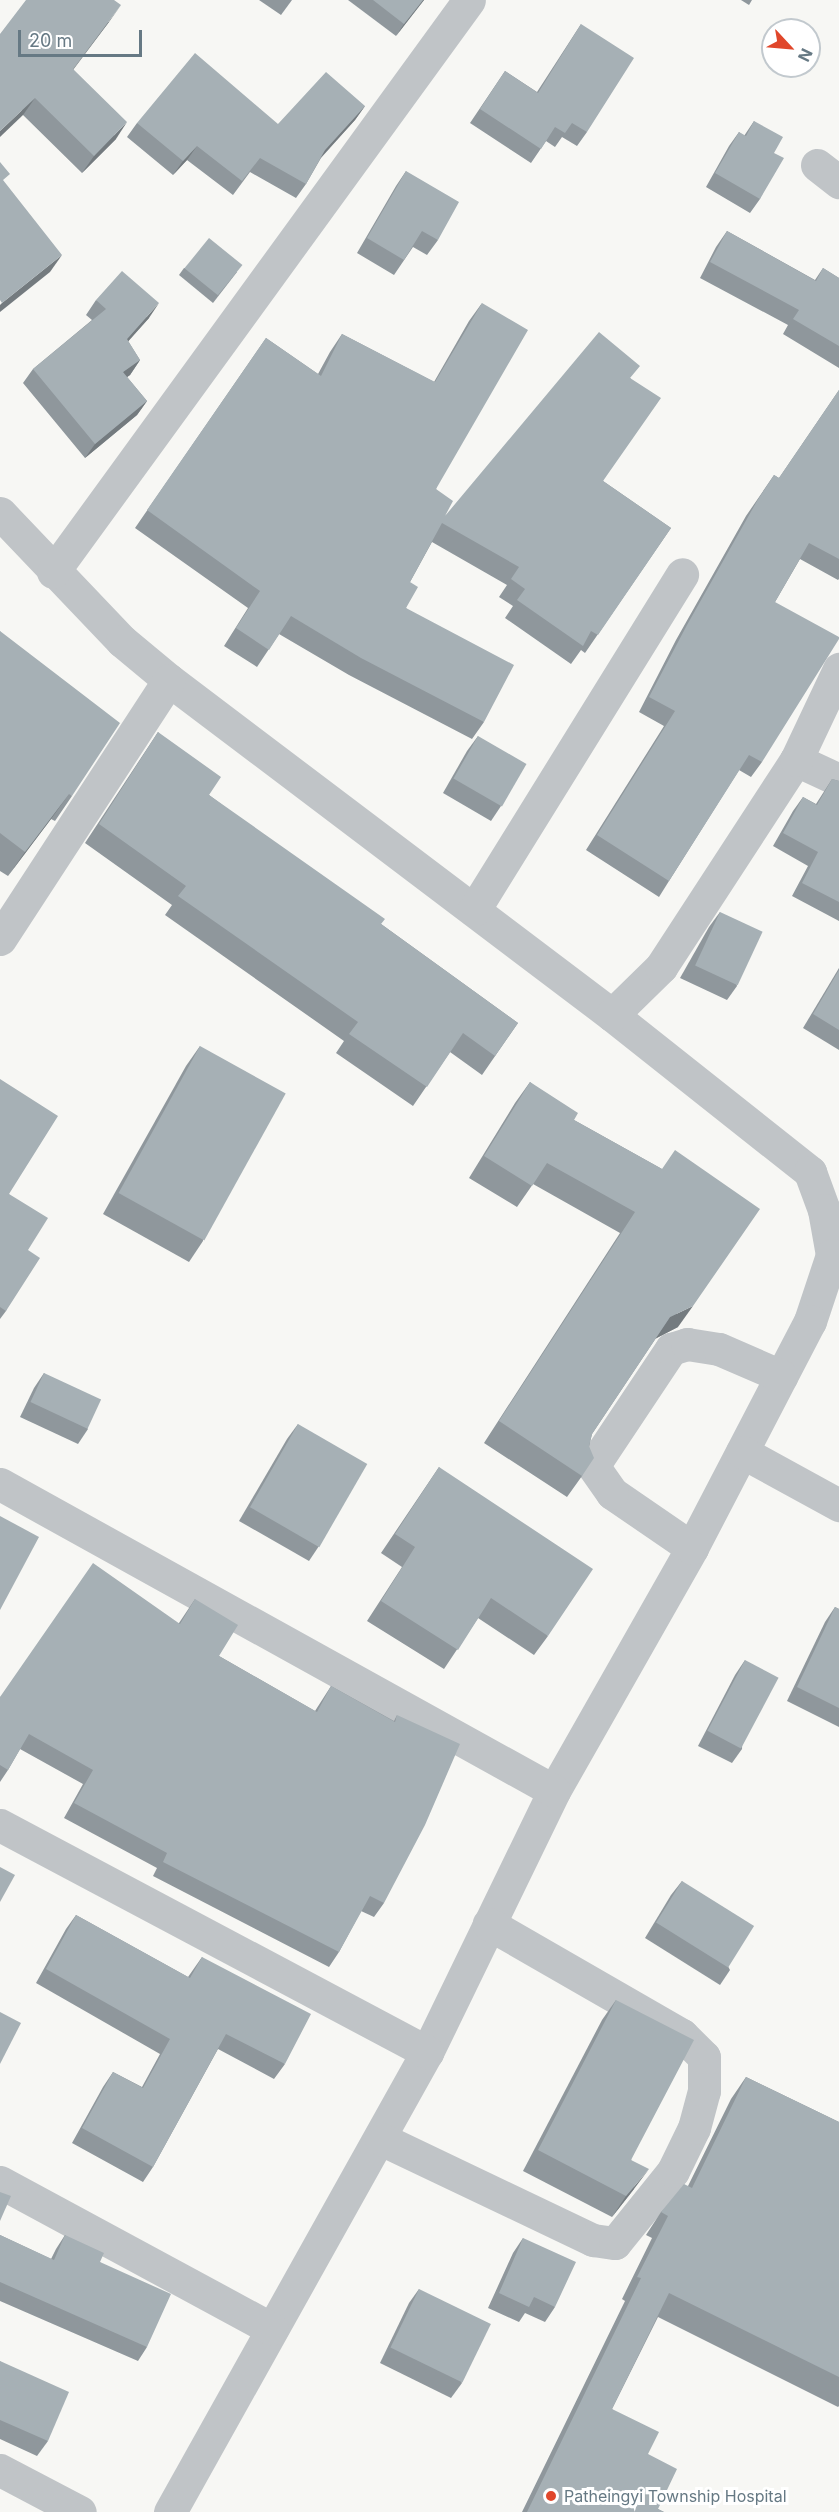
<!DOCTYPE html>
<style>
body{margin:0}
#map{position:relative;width:839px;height:2512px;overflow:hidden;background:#f7f7f4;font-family:Inter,sans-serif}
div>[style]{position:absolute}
.minor>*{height:33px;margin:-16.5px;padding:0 16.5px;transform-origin:16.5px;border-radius:16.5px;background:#c0c4c7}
.wall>*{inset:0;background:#8f979c}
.shaded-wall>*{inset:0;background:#747b7f}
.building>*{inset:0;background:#a6b0b5;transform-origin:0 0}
.dots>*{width:16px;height:16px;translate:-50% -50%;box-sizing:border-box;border:3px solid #fff;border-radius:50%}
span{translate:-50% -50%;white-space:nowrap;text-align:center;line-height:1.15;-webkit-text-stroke:6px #fff;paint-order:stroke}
.poi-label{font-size:16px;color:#667984}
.left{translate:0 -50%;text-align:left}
.north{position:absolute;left:761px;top:18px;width:60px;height:60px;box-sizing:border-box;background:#fff;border:2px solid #c2c9ce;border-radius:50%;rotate:116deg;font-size:16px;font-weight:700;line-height:24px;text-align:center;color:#667984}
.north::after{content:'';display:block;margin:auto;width:21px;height:27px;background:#e0472b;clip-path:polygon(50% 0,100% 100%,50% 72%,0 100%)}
.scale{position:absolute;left:18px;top:30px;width:124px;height:27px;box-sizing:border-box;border:3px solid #667984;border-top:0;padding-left:8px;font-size:18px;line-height:21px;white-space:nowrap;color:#667984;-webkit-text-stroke:4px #fff;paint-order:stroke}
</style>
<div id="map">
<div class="minor">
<i style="left:817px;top:165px;width:28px;rotate:38deg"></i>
<i style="left:0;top:513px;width:177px;rotate:46.4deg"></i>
<i style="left:122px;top:641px;width:61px;rotate:39.7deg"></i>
<i style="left:169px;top:680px;width:555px;rotate:37.1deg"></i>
<i style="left:612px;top:1015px;width:253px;rotate:38.4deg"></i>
<i style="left:810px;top:1172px;width:40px;rotate:69.8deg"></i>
<i style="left:824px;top:1210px;width:46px;rotate:79.9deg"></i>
<i style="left:832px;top:1255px;width:70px;rotate:108.4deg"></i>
<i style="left:810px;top:1321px;width:256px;rotate:117.5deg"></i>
<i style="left:692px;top:1548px;width:279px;rotate:119.6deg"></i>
<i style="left:554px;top:1791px;width:290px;rotate:115.9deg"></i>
<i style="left:427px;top:2052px;width:527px;rotate:119.19deg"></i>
<i style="left:53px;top:572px;width:707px;rotate:-53.97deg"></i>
<i style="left:796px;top:760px;width:47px;rotate:24.9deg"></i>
<i style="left:474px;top:910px;width:395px;rotate:-58.2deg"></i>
<i style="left:0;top:939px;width:309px;rotate:-56.9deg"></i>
<i style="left:612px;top:1015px;width:69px;rotate:-44.4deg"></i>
<i style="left:661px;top:967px;width:247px;rotate:-56.9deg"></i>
<i style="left:796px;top:760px;width:101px;rotate:-64.7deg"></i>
<i style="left:742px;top:1452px;width:111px;rotate:28.7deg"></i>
<i style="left:0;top:1484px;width:633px;rotate:28.99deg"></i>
<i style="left:692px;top:1548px;width:97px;rotate:-145.5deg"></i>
<i style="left:612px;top:1493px;width:33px;rotate:-125deg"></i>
<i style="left:593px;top:1466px;width:141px;rotate:-56.3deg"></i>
<i style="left:671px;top:1349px;width:17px;rotate:-17deg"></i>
<i style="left:687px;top:1344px;width:32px;rotate:9deg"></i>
<i style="left:719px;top:1349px;width:68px;rotate:23.5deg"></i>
<i style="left:0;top:1825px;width:484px;rotate:28deg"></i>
<i style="left:381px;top:2139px;width:235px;rotate:25.5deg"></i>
<i style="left:593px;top:2240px;width:22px;rotate:8deg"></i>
<i style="left:615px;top:2243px;width:92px;rotate:-51.1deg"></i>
<i style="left:673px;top:2171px;width:48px;rotate:-64deg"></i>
<i style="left:694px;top:2128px;width:38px;rotate:-75deg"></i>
<i style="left:704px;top:2091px;width:34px;rotate:-90deg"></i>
<i style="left:704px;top:2057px;width:31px;rotate:-135deg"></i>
<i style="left:682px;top:2035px;width:223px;rotate:-150.1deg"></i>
<i style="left:0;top:2182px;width:309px;rotate:28.4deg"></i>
<i style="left:0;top:2470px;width:90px;rotate:27.7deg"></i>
</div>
<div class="wall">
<i style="clip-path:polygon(259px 0,292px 0,281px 15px)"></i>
<i style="clip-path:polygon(348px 0,424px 0,396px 36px)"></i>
<i style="clip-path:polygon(741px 0,752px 0,749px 5px)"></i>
<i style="clip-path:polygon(109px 22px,73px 69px,116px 139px,82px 173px,23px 115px,0 34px)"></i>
<i style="clip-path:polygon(581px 24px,587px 132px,577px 146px,562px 137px,555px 147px,546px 141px,531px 163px,470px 123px,505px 71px,537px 92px)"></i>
<i style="clip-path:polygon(365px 106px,355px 120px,321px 158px,306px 184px,296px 198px,250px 172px,233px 195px,187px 160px,173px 175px,127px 137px,137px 123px,278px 124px)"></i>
<i style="clip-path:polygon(754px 121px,774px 153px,760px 199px,750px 213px,706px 187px,729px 146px,739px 132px,744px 136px)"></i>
<i style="clip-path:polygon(406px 171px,438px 240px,427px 255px,413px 247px,394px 275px,357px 253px,396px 186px)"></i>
<i style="clip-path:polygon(727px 231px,815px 280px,823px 268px,839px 278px,839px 368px,783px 334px,788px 325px,700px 278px,716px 247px)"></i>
<i style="clip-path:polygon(184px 268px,237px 272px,213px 303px,179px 275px)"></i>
<i style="clip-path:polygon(96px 300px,149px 318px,128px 341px,140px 360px,130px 375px,127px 377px,147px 401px,137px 415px,85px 458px,23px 383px,33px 369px,92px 320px,86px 315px)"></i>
<i style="clip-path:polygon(482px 303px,436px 489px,445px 516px,631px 378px,603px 481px,671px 528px,585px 653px,581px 650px,571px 664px,505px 618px,513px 606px,499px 597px,507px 585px,432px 542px,410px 582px,406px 608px,484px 722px,472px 739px,349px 675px,279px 634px,257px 667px,224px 646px,248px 608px,135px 528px,266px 338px,318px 374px,330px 352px,342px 334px,434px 382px,469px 321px)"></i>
<i style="clip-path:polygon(839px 390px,839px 579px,838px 580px,800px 559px,775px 602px,762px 762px,751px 777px,739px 770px,669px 881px,659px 897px,586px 850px,664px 726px,639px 712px,676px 640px,746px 516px,774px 475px,779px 478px)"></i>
<i style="clip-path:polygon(0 631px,72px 796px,55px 821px,51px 819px,8px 876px,0 871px)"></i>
<i style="clip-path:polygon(158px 732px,209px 795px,381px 924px,518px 1023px,482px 1075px,450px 1052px,413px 1106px,336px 1053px,344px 1041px,165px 915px,172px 905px,85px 843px)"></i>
<i style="clip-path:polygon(478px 736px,501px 806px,491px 821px,443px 793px,467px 751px)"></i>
<i style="clip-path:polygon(832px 779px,839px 781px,839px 921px,792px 896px,808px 866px,773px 846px,793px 811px,803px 797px,816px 804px)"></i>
<i style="clip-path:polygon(720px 912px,737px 986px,727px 1000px,680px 978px,709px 927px)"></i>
<i style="clip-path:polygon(839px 968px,839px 1050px,803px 1028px)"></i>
<i style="clip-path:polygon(200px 1046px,203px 1241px,189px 1262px,103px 1214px,186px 1066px)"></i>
<i style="clip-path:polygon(0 1079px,9px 1194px,28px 1250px,6px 1311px,0 1319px)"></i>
<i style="clip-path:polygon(530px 1082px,574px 1120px,662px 1169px,678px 1327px,656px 1338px,592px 1434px,582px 1476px,567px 1497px,484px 1443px,620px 1233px,533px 1184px,517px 1207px,469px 1178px,515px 1103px)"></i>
<i style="clip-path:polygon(44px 1373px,88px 1429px,78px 1444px,20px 1417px,34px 1388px)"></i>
<i style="clip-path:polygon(298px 1424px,319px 1546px,309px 1561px,239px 1521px,287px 1439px)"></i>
<i style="clip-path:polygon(439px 1467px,548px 1636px,534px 1655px,478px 1618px,444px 1669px,367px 1621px,402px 1567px,381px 1553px)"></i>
<i style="clip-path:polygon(195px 1599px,219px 1656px,315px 1711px,331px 1686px,394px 1721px,397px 1715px,384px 1903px,374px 1917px,361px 1911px,339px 1952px,329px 1967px,153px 1876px,157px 1868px,64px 1818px,83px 1784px,20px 1749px,8px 1770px,0 1782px,0 1697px,179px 1623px)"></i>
<i style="clip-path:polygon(835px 1607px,839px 1609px,839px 1727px,787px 1701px,825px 1622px)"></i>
<i style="clip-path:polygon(745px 1660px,742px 1749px,732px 1763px,698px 1746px,735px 1675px)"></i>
<i style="clip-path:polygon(682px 1881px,730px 1970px,720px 1985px,645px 1938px,671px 1895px)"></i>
<i style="clip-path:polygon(76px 1915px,188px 1977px,202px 1957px,285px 2064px,274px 2079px,218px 2049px,153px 2167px,143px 2182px,72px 2143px,103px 2087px,113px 2072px,142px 2087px,160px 2054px,36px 1983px,66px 1929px)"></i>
<i style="clip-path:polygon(616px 2000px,634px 2189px,612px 2217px,523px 2171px,602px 2020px)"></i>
<i style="clip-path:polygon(746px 2077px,839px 2122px,839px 2406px,838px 2407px,658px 2317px,612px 2409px,648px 2454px,658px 2509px,664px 2512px,522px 2512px,625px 2301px,622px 2299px,652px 2238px,646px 2235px,661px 2212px,688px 2186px,731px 2099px)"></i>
<i style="clip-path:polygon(0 2235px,51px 2259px,56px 2249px,65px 2235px,100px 2262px,147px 2347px,138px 2361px,0 2301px)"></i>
<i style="clip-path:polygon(523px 2238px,555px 2307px,545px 2322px,525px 2313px,519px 2322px,488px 2308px,513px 2253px)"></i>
<i style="clip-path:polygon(419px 2289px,462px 2383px,451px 2398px,380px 2363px,409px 2303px)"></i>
<i style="clip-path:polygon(0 2361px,48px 2441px,37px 2456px,0 2439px)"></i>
</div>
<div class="shaded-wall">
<i style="clip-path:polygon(423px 0,424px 0,396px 36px,404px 24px)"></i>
<i style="clip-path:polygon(121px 5px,109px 22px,61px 86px,73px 69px)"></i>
<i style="clip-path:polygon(35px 98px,23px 115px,0 137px,0 131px)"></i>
<i style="clip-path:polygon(365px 106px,355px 120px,315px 164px,325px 150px)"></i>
<i style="clip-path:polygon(127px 122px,116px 139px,82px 173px,94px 156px)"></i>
<i style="clip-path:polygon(197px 146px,187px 160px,173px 175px,183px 161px)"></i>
<i style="clip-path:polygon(62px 255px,50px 272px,0 312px,0 305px,2px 303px)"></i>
<i style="clip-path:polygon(159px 303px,149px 318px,117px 354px,127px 339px)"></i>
<i style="clip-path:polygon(140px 360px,130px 375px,113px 387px,123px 372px)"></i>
<i style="clip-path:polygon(147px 401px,137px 415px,85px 458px,95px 444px)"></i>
<i style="clip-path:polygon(69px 794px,51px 819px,8px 876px,25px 852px)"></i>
<i style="clip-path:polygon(693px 1306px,678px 1327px,655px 1339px,670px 1317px)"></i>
<i style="clip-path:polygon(649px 2169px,634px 2189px,612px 2217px,626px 2196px)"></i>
</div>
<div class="building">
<i style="clip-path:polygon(26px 0,114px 0,121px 5px,73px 69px,127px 122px,94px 156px,35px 98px,0 131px,0 34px)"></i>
<i style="clip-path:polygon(373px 0,423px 0,404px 24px)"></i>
<i style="clip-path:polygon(581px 24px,634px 58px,587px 132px,572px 123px,565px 133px,555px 127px,541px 149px,480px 109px,505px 71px,538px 93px)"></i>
<i style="clip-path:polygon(195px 53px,278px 124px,326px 72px,365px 106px,325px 150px,306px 184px,260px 158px,242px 181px,197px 146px,183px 161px,137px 123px)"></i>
<i style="clip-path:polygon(754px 121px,783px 137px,774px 153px,784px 158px,760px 199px,715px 173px,739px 132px,746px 136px)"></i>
<i style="clip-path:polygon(0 162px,10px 174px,3px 180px,62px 255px,2px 303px,0 300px)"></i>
<i style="clip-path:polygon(406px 171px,459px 202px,438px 240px,422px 231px,404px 260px,367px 238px)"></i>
<i style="clip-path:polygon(727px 231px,816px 281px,823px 268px,839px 278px,839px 346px,793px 319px,799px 310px,710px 262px)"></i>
<i style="left:209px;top:238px;width:43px;height:39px;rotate:39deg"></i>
<i style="clip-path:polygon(122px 271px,159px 303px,127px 339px,140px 360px,123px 372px,147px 401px,95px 444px,33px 369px,106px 309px,96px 300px)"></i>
<i style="clip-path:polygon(482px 303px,528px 330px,436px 489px,453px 501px,445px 516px,599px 332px,640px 366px,630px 378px,661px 398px,603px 481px,671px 528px,598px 635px,591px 631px,583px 646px,517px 600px,525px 589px,511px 579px,519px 567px,442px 523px,410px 582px,418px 587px,406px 608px,514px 665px,484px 722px,361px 658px,291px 616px,269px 650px,236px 628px,260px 591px,147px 510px,266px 338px,321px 376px,342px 334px,435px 382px)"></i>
<i style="clip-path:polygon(839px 390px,839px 559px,809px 543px,775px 602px,839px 637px,839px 639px,762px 762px,749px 755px,669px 881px,597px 835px,675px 711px,649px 697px,687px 625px,757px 501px,774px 475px,779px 478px)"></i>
<i style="clip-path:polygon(0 631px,120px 723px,72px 796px,69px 794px,25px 852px,0 833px)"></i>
<i style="clip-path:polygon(158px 732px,221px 777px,209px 795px,385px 919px,381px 924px,518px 1023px,495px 1056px,463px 1033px,427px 1087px,349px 1034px,358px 1022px,178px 896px,186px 886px,99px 824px)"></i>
<i style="left:478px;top:736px;width:56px;height:49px;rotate:30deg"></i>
<i style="clip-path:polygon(832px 779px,839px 781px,839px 902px,802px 883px,818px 852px,783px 833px,803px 797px,817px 805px)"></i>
<i style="left:720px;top:912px;width:47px;height:59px;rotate:25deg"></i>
<i style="clip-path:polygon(839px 970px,839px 1030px,813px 1014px)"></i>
<i style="left:200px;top:1046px;width:98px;height:168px;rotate:29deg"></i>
<i style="clip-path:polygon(0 1079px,58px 1116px,9px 1194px,48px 1218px,28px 1250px,40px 1258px,6px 1311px,0 1307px)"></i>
<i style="clip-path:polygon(530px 1082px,578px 1113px,574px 1120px,662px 1169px,675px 1150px,760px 1209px,693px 1306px,670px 1317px,592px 1434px,589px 1446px,594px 1458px,582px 1476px,499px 1421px,635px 1212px,547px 1163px,532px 1186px,484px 1156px)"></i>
<i style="left:44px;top:1373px;width:63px;height:32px;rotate:25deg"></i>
<i style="left:298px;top:1424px;width:80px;height:96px;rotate:30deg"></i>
<i style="clip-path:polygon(439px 1467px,593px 1569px,548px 1636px,491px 1598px,458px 1650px,381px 1601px,415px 1547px,395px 1534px)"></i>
<i style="clip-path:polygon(0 1516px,39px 1537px,0 1610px)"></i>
<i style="clip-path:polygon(93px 1563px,180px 1624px,195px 1599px,238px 1625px,219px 1656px,317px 1712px,331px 1686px,395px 1722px,397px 1715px,460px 1744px,425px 1825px,384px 1903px,370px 1896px,339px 1952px,163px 1862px,167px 1853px,74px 1803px,93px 1770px,29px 1734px,8px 1770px,0 1765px,0 1697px)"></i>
<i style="clip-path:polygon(835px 1607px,839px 1609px,839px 1708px,797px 1687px)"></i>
<i style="left:745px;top:1660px;width:38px;height:80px;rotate:28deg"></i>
<i style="clip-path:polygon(0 1867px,15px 1875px,0 1902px)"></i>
<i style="left:682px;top:1881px;width:85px;height:49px;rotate:32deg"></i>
<i style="clip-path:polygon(76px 1915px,190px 1978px,202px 1957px,311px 2014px,285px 2064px,226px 2034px,153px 2167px,82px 2128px,113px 2072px,143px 2088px,170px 2039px,46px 1969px)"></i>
<i style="clip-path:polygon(616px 2000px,694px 2040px,631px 2160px,649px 2169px,626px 2196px,538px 2150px)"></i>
<i style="clip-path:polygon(0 2012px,21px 2023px,0 2064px)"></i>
<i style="clip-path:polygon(746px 2077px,839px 2122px,839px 2377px,669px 2293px,612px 2409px,659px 2432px,648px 2454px,677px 2469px,658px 2509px,664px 2512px,527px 2512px,641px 2278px,637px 2277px,668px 2216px,661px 2212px,684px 2184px,692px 2188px)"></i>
<i style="clip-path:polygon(0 2192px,11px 2196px,0 2221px)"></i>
<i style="clip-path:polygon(0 2235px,54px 2260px,65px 2235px,104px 2253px,100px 2262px,171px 2294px,147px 2347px,0 2282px)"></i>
<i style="clip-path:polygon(523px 2238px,576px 2262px,555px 2307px,534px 2297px,529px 2307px,499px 2293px)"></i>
<i style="left:419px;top:2289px;width:80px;height:65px;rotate:26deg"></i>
<i style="clip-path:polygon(0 2361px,69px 2392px,48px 2441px,0 2420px)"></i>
</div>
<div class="dots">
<i style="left:551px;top:2496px;background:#e0472b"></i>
</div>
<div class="poi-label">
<span class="left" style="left:564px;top:2496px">Patheingyi Township Hospital</span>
</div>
<div class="north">N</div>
<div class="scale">20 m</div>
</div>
